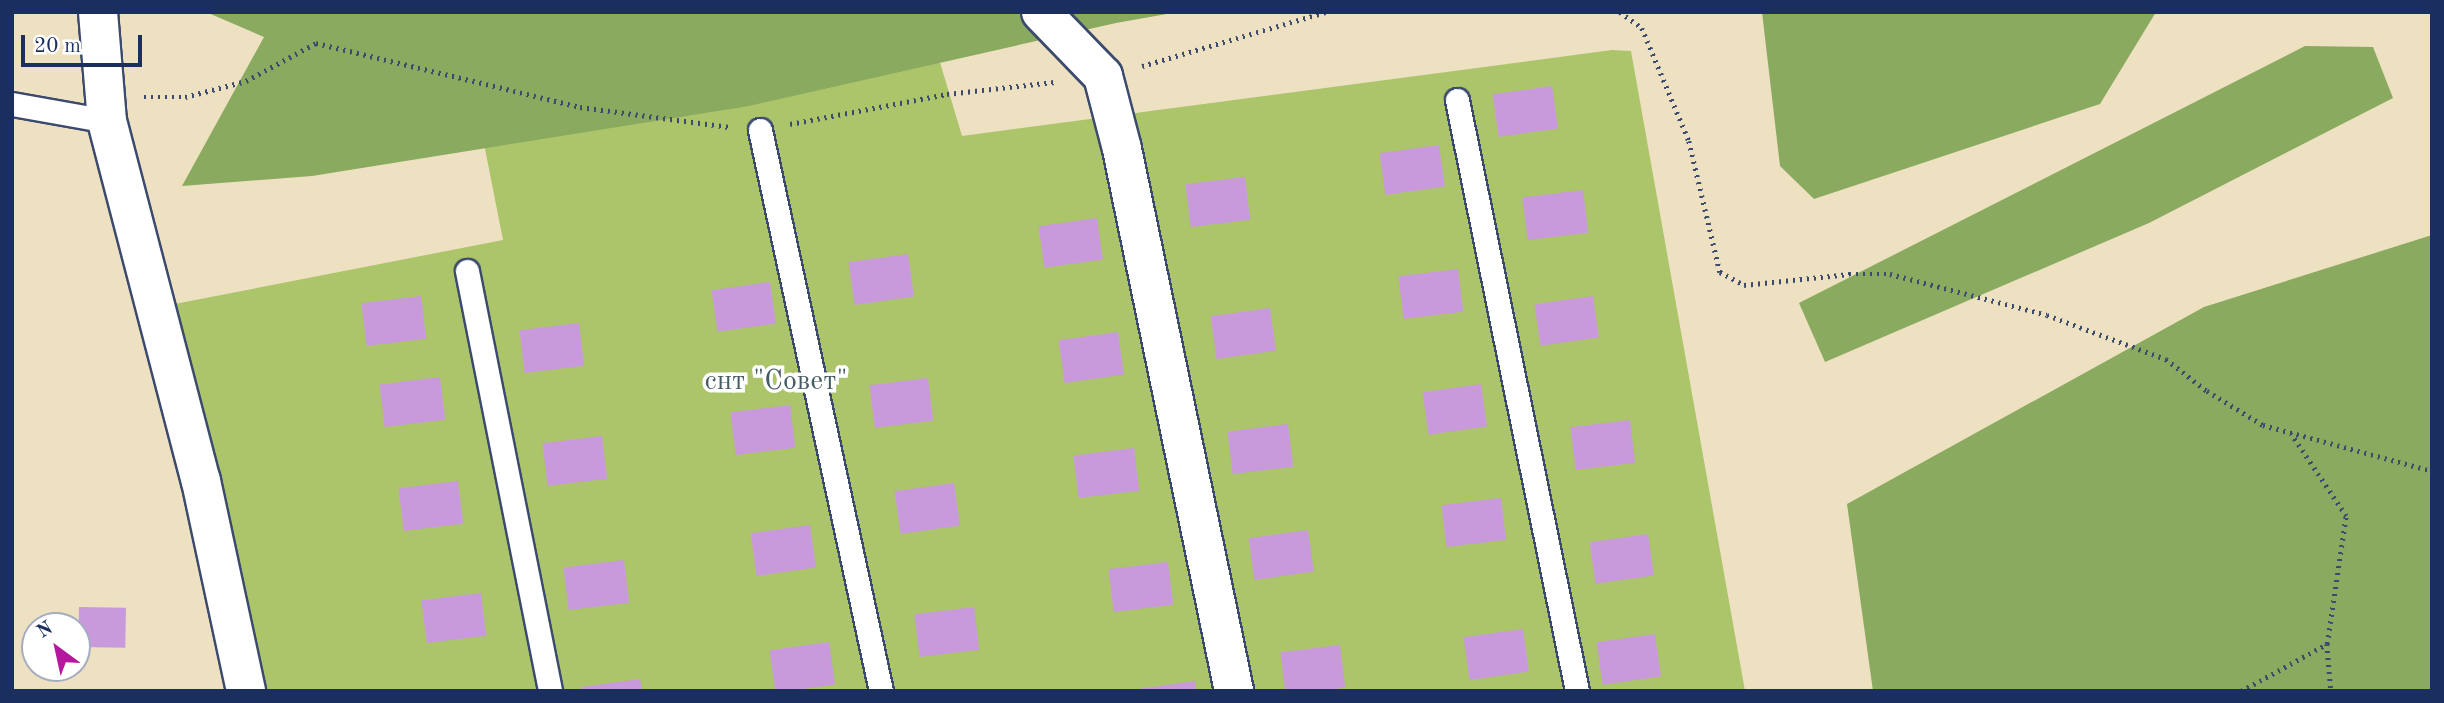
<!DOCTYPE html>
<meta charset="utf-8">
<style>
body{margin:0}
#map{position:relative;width:2444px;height:703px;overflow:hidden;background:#eee1c2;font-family:"Old Standard TT",serif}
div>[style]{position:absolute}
.green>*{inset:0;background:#acc56b}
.forest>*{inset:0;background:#89aa5f}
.building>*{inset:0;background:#c89adb;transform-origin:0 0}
.path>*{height:4.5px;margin-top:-2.25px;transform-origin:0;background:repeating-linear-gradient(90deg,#3b4a6d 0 2px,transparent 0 7px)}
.roads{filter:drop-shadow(2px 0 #3b4a6d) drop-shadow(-2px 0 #3b4a6d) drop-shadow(0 2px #3b4a6d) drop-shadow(0 -2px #3b4a6d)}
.lane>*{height:23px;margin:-11.5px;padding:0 11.5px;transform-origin:11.5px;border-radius:11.5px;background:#fff}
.street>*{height:38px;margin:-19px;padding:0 19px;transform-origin:19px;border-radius:19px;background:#fff}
span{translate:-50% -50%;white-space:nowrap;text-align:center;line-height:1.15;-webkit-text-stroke:7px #fff;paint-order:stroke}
.park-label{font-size:28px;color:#465c62}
.frame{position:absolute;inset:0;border:14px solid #1b2f5e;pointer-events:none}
.north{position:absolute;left:21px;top:612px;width:70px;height:70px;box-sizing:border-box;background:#fff;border:2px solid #a4acbf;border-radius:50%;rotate:327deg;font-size:19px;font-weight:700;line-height:28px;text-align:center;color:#1b2f5e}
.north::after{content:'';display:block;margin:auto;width:24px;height:32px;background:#b5179e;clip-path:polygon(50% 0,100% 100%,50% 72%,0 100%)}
.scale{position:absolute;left:21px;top:35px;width:121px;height:32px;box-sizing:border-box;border:4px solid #1b2f5e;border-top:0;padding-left:9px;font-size:21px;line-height:24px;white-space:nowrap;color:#1b2f5e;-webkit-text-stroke:5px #fff;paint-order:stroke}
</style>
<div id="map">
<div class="green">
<i style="clip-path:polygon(458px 12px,925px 12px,962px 136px,1612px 50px,1631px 51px,1745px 691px,225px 691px,154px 308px,503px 240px)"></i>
</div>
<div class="forest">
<i style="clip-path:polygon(206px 12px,1178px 12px,1116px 23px,749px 106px,312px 176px,182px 186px,264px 37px)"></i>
<i style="clip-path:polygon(1762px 12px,2156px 12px,2100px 104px,1814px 199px,1780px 166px)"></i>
<i style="clip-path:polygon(2305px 46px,2373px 47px,2393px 98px,2149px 223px,1825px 362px,1799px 303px)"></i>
<i style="clip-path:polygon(2432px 235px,2432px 691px,1873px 691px,1847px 504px,2204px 307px)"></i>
</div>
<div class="building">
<i style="left:1552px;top:86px;width:43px;height:60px;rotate:82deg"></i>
<i style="left:1439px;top:145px;width:42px;height:60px;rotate:82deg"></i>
<i style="left:1245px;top:177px;width:43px;height:60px;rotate:83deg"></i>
<i style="left:1583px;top:190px;width:43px;height:61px;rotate:83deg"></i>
<i style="left:1097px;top:218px;width:42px;height:59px;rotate:82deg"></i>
<i style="left:908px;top:254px;width:43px;height:60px;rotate:82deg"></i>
<i style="left:1458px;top:269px;width:43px;height:60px;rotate:83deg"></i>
<i style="left:770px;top:282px;width:42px;height:59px;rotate:82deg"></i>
<i style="left:421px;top:296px;width:43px;height:60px;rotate:83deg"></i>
<i style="left:1593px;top:296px;width:42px;height:59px;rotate:82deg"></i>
<i style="left:1270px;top:308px;width:43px;height:60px;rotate:82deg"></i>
<i style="left:579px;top:323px;width:43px;height:60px;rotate:83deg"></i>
<i style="left:1118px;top:332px;width:43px;height:60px;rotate:82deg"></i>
<i style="left:440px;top:377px;width:43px;height:61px;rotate:83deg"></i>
<i style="left:928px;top:378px;width:43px;height:59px;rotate:83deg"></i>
<i style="left:1481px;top:384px;width:43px;height:59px;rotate:82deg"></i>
<i style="left:790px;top:405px;width:43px;height:60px;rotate:83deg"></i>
<i style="left:1630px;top:420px;width:43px;height:60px;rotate:83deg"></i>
<i style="left:1288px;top:424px;width:43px;height:61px;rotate:83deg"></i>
<i style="left:602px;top:436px;width:43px;height:60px;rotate:83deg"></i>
<i style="left:1134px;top:448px;width:43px;height:61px;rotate:83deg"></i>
<i style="left:458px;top:481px;width:43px;height:60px;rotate:83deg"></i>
<i style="left:954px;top:483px;width:43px;height:60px;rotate:82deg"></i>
<i style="left:1501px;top:498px;width:42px;height:60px;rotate:83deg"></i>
<i style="left:810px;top:525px;width:43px;height:60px;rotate:82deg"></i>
<i style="left:1308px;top:530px;width:42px;height:60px;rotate:82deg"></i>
<i style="left:1648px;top:534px;width:42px;height:59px;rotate:82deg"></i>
<i style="left:624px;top:560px;width:43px;height:61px;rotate:83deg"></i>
<i style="left:1168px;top:562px;width:43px;height:60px;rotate:83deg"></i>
<i style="left:481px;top:593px;width:43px;height:60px;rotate:83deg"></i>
<i style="left:79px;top:607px;width:47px;height:40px;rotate:1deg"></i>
<i style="left:974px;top:607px;width:43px;height:60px;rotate:83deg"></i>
<i style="left:1523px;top:629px;width:43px;height:60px;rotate:82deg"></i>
<i style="left:1655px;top:634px;width:43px;height:59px;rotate:82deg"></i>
<i style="left:829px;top:642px;width:43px;height:60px;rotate:82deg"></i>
<i style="left:1340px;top:645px;width:43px;height:60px;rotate:83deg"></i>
<i style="clip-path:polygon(640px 679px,642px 691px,582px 691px,581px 687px)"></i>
<i style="clip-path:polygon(1195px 681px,1196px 691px,1138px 691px,1138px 689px)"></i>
</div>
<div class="path">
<i style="left:1620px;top:12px;width:27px;rotate:36deg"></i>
<i style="left:1642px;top:28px;width:122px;rotate:67.4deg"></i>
<i style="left:1689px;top:141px;width:135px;rotate:76.7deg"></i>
<i style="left:1720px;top:272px;width:27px;rotate:28deg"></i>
<i style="left:1744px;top:285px;width:106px;rotate:-6deg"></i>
<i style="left:1849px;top:274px;width:41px"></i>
<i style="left:1890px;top:274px;width:162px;rotate:14.6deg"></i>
<i style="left:2047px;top:315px;width:127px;rotate:20.3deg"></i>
<i style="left:2166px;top:359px;width:52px;rotate:38deg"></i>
<i style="left:2207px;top:391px;width:66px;rotate:31.3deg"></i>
<i style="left:2263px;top:425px;width:175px;rotate:15.2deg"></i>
<i style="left:1142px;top:66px;width:192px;rotate:-16.4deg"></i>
<i style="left:144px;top:97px;width:41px"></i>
<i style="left:185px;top:97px;width:63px;rotate:-14.7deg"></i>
<i style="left:246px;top:81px;width:80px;rotate:-28.5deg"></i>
<i style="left:316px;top:43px;width:272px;rotate:13.6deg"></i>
<i style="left:580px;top:107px;width:151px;rotate:7.6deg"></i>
<i style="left:790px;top:124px;width:160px;rotate:-10.8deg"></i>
<i style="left:947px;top:94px;width:108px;rotate:-6.4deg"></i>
<i style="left:2327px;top:644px;width:47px;rotate:85.1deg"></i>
<i style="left:2241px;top:691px;width:98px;rotate:-28.7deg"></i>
<i style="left:2327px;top:644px;width:129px;rotate:-81.6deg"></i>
<i style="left:2346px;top:516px;width:99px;rotate:-123.9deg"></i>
</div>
<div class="roads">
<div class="lane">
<i style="left:1457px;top:100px;width:603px;rotate:78.52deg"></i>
<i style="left:12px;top:104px;width:97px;rotate:10.1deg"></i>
<i style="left:760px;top:130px;width:574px;rotate:77.83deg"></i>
<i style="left:467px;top:271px;width:428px;rotate:78.8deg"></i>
</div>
<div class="street">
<i style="left:98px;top:12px;width:109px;rotate:85.3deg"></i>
<i style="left:107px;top:121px;width:372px;rotate:75.4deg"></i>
<i style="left:201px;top:481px;width:215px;rotate:77.9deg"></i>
<i style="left:1041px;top:12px;width:89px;rotate:45.9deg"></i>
<i style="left:1103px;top:76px;width:75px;rotate:75.4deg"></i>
<i style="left:1122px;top:149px;width:553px;rotate:78.32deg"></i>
</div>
</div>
<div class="park-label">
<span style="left:776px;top:382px">снт "Совет"</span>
</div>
<div class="frame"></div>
<div class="north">N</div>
<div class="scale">20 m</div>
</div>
